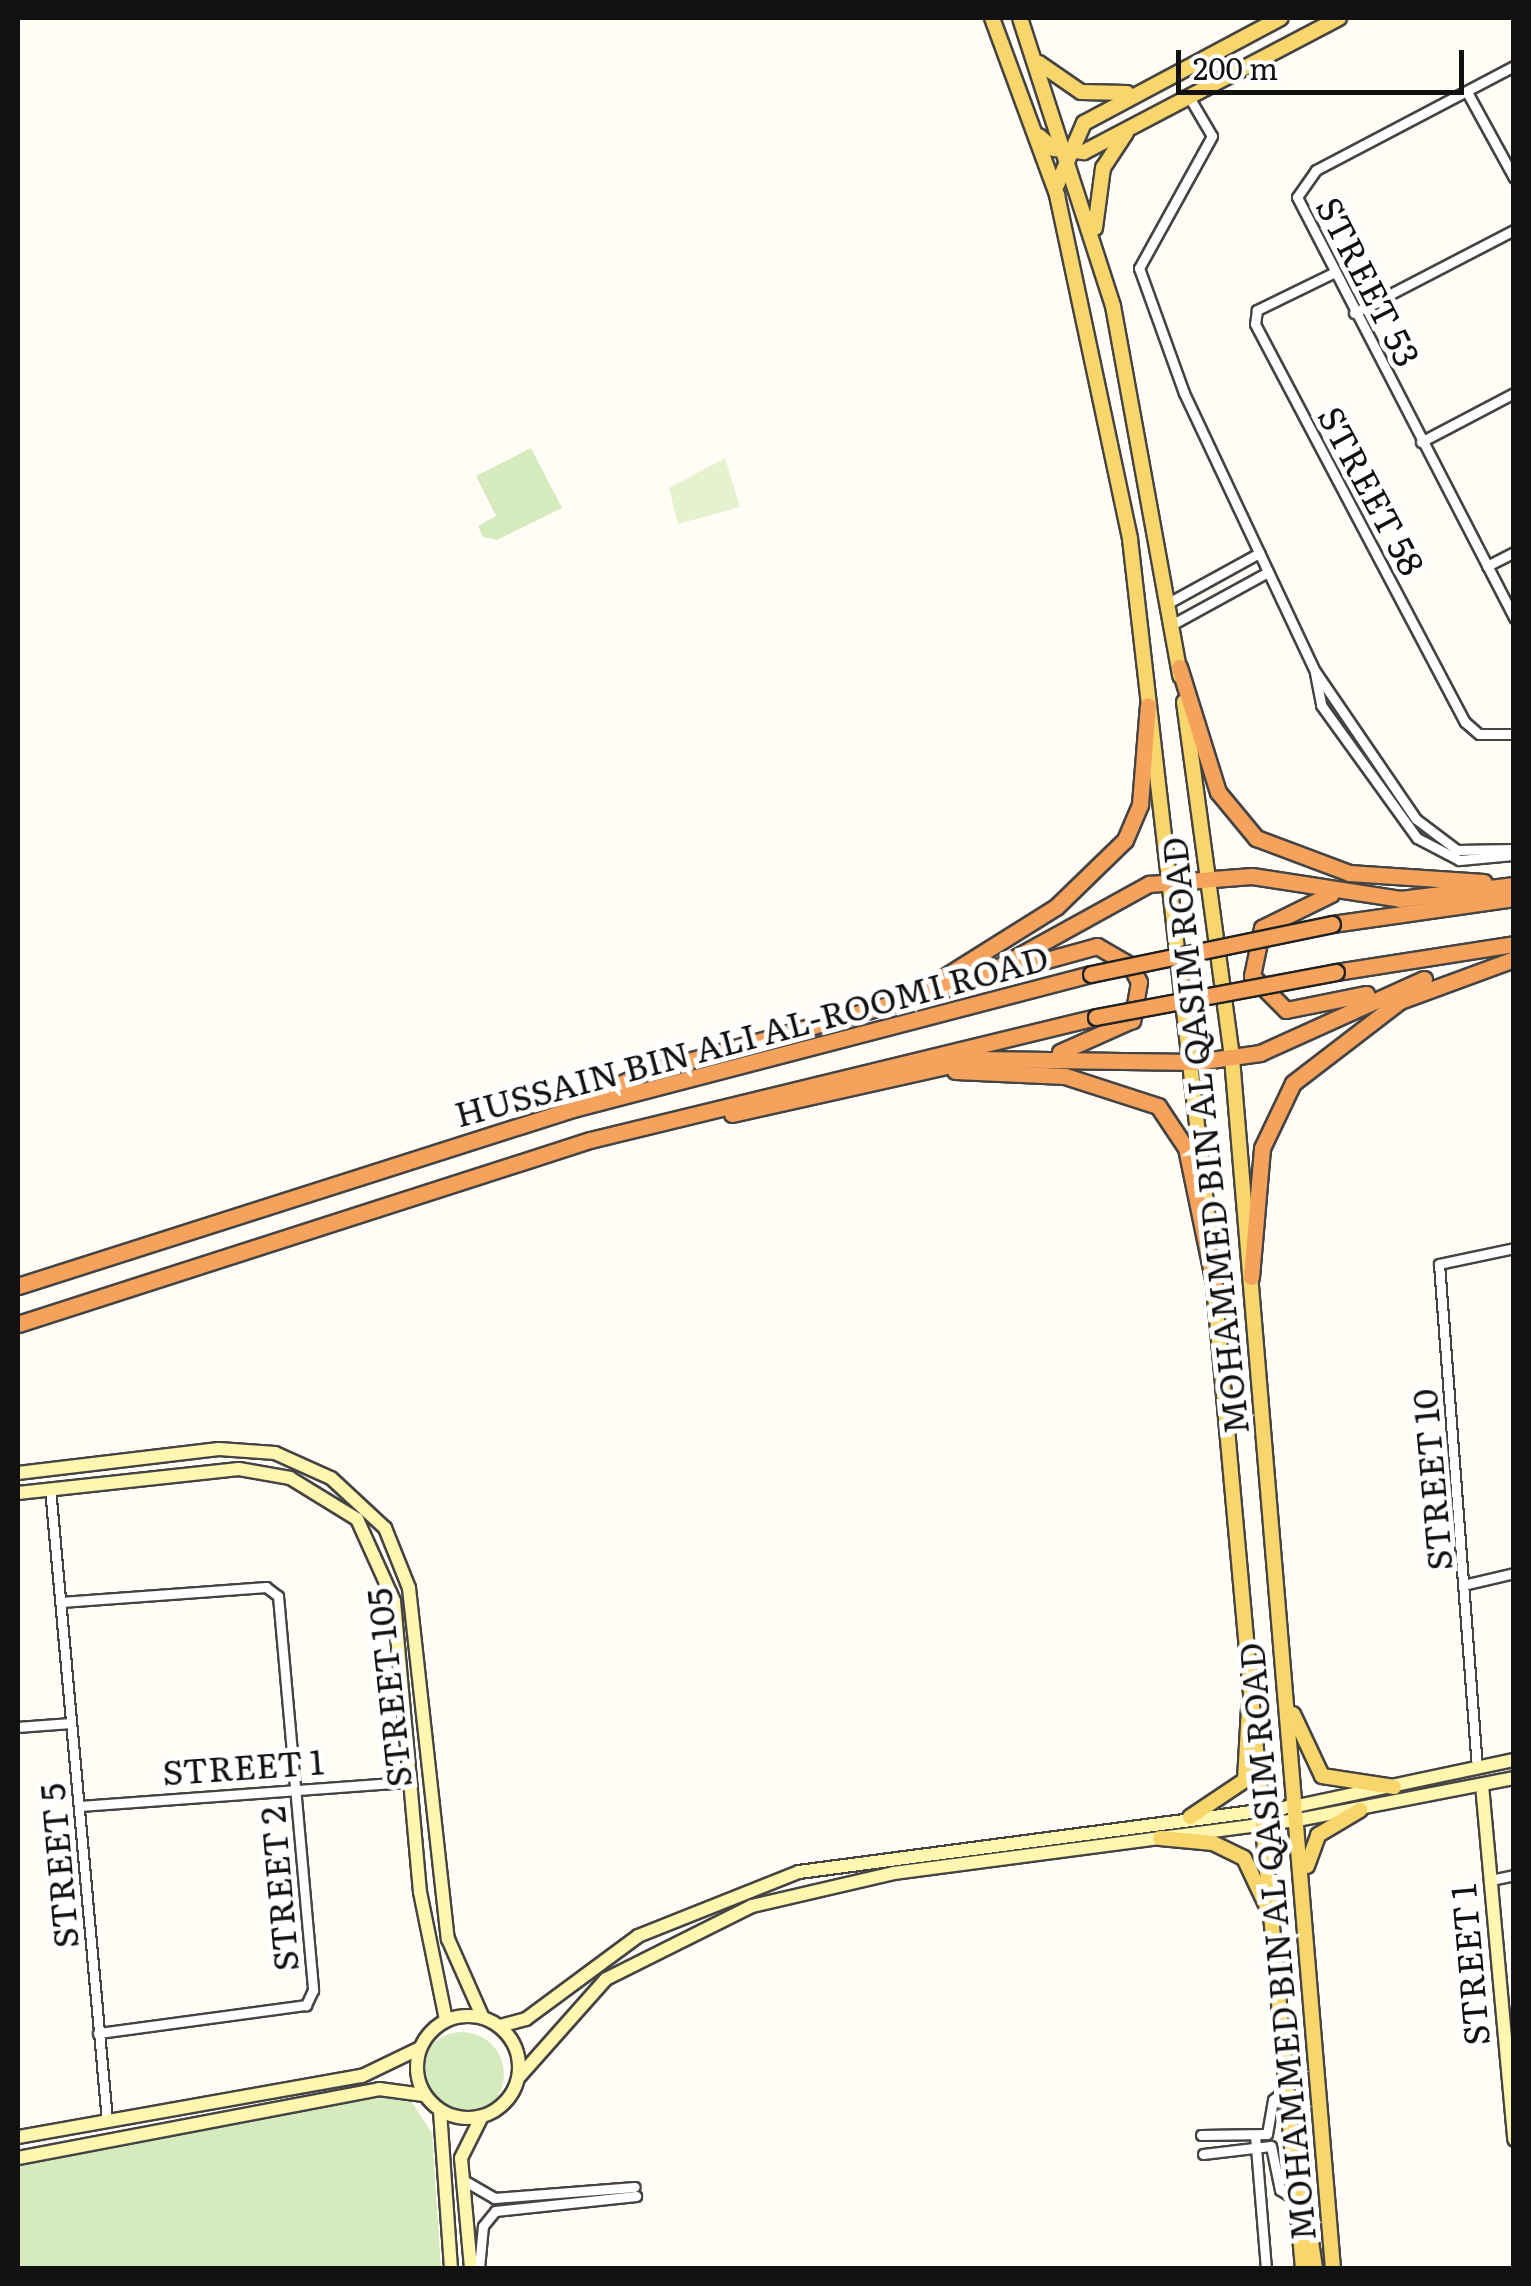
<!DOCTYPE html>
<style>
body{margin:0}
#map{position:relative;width:1531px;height:2286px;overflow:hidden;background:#fffdf5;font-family:Literata,serif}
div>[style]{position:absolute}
.green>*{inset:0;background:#d5ebbd}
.round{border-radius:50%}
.pitch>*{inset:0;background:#e6f2cf}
.roads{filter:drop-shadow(2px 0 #444) drop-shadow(-2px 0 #444) drop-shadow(0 2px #444) drop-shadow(0 -2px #444)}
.street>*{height:9px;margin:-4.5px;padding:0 4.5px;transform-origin:4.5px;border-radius:4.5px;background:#fff}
.secondary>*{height:12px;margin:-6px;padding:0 6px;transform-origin:6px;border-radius:6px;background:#fff6b0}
.secondary>.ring{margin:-6px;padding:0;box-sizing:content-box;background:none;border:12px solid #fff6b0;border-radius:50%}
.primary>*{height:14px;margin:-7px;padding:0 7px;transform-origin:7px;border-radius:7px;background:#f9d66b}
.highway>*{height:15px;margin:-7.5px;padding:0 7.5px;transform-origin:7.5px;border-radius:7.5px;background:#f5a25d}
.bridges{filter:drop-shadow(2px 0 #222) drop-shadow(-2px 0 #222) drop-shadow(0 2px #222) drop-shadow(0 -2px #222)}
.highway-bridge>*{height:15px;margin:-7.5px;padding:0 7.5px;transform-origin:7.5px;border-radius:7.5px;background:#f5a25d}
span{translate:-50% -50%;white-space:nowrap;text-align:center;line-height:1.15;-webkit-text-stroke:10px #fff;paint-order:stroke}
.street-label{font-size:35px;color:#111}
.frame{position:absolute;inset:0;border:20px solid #111;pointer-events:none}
.scale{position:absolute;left:1176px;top:50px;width:288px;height:45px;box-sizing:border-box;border:5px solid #111;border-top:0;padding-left:12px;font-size:30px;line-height:35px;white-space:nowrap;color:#111;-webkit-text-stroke:8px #fff;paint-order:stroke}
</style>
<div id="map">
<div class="green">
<i style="clip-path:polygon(531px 448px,562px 508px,497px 540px,483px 537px,478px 526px,496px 516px,476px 476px)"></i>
<i class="round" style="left:420px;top:2032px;width:84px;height:84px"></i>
<i style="clip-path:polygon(390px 2095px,411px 2101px,432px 2133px,441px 2268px,18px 2268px,18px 2166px)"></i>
</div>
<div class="pitch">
<i style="clip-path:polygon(725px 458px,740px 507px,678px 524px,669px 488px)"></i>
</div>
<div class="roads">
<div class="street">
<i style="left:1514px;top:66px;width:224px;rotate:152.3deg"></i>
<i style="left:1316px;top:170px;width:33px;rotate:125deg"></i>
<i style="left:1297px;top:197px;width:474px;rotate:62.7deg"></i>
<i style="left:1467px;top:92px;width:98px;rotate:61.3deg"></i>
<i style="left:1189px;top:97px;width:45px;rotate:59.5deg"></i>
<i style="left:1212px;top:136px;width:151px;rotate:118.9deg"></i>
<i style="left:1139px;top:268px;width:133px;rotate:70.2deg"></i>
<i style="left:1184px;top:393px;width:307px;rotate:64.8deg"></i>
<i style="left:1315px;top:671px;width:179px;rotate:55.7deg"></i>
<i style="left:1416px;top:819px;width:51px;rotate:37.1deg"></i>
<i style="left:1457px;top:850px;width:57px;rotate:-1deg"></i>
<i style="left:1333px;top:273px;width:85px;rotate:154deg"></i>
<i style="left:1257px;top:310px;width:14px;rotate:98deg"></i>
<i style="left:1255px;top:324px;width:450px;rotate:62.2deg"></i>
<i style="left:1465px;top:722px;width:18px;rotate:41deg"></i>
<i style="left:1479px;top:734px;width:35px"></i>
<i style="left:1354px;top:313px;width:180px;rotate:-27.4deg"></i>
<i style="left:1421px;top:442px;width:105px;rotate:-27.8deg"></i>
<i style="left:1487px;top:566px;width:30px;rotate:-27deg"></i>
<i style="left:1170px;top:602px;width:102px;rotate:-28.8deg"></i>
<i style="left:1173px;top:624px;width:108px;rotate:-28.7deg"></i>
<i style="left:1315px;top:673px;width:33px;rotate:79deg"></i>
<i style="left:1321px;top:705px;width:164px;rotate:54.2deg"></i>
<i style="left:1417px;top:838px;width:47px;rotate:27.6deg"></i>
<i style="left:1459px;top:860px;width:55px;rotate:-5.2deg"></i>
<i style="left:50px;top:1488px;width:636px;rotate:84.85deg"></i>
<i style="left:1467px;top:1584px;width:48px;rotate:-13.2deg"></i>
<i style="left:61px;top:1602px;width:206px;rotate:-4.2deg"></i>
<i style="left:266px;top:1587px;width:15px;rotate:37deg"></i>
<i style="left:278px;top:1596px;width:396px;rotate:84.9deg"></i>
<i style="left:313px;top:1990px;width:17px;rotate:115deg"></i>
<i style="left:306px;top:2005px;width:210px;rotate:172.3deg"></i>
<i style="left:18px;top:1727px;width:52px;rotate:-4.4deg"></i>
<i style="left:1477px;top:1768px;width:505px;rotate:-94.31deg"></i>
<i style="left:1439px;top:1264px;width:77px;rotate:-12deg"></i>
<i style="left:81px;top:1806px;width:329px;rotate:-4.2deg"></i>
<i style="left:1491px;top:1880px;width:24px;rotate:-12deg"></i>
<i style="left:1201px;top:2135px;width:66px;rotate:-0.9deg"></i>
<i style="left:1267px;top:2134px;width:35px;rotate:-80deg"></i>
<i style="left:1273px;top:2100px;width:18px;rotate:-41deg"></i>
<i style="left:1255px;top:2135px;width:133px;rotate:85.3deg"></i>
<i style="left:1203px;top:2154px;width:68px;rotate:-6.7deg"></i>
<i style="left:1271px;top:2146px;width:45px;rotate:78.4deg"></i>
<i style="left:1280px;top:2190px;width:21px;rotate:31deg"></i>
<i style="left:465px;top:2181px;width:34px;rotate:30deg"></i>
<i style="left:494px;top:2198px;width:141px;rotate:-4.5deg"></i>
<i style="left:479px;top:2268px;width:42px;rotate:-84.6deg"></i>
<i style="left:483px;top:2226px;width:19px;rotate:-51deg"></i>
<i style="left:495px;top:2211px;width:142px;rotate:-6.1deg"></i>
</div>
<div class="secondary">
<i style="left:18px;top:1473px;width:202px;rotate:-6.8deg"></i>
<i style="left:219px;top:1449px;width:56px;rotate:4.1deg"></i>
<i style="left:275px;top:1453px;width:61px;rotate:24.1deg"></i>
<i style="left:331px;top:1478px;width:74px;rotate:42.8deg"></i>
<i style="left:385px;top:1528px;width:65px;rotate:68.2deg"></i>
<i style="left:409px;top:1588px;width:353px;rotate:83.7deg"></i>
<i style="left:448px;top:1939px;width:86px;rotate:66.1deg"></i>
<i style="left:18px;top:1493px;width:222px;rotate:-6.2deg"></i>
<i style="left:239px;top:1469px;width:52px;rotate:10deg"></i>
<i style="left:290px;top:1478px;width:79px;rotate:31.5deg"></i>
<i style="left:357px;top:1519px;width:90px;rotate:65.7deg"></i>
<i style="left:394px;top:1601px;width:292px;rotate:84.9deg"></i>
<i style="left:420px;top:1892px;width:131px;rotate:78.5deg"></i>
<i style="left:1482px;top:1785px;width:356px;rotate:84.8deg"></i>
<i class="ring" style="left:417px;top:2016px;width:90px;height:90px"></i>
<i style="left:500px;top:2026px;width:27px;rotate:-15deg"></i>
<i style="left:526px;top:2019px;width:139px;rotate:-36.5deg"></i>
<i style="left:638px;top:1936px;width:173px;rotate:-21.7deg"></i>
<i style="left:799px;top:1872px;width:502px;rotate:-7.55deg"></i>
<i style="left:1297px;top:1806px;width:222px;rotate:-12deg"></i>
<i style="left:519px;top:2077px;width:131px;rotate:-48.4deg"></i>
<i style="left:606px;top:1979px;width:163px;rotate:-26.6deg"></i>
<i style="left:752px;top:1906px;width:146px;rotate:-13.1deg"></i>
<i style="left:894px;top:1873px;width:407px;rotate:-7.5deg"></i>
<i style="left:1298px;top:1820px;width:220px;rotate:-11deg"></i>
<i style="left:440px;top:2111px;width:157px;rotate:86deg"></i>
<i style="left:18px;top:2137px;width:349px;rotate:-10.1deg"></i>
<i style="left:362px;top:2076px;width:64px;rotate:-25.8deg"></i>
<i style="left:18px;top:2158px;width:368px;rotate:-10.8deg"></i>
<i style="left:379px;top:2089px;width:45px;rotate:7.6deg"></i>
<i style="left:471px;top:2268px;width:110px;rotate:-95.2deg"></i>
<i style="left:461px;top:2158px;width:45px;rotate:-63.4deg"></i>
</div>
<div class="primary">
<i style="left:992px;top:18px;width:189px;rotate:69.8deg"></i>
<i style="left:1057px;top:195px;width:352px;rotate:78deg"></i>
<i style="left:1130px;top:539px;width:704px;rotate:83.47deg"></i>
<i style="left:1020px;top:18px;width:303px;rotate:72.1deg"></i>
<i style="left:1113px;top:306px;width:376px;rotate:79.7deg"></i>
<i style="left:1039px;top:63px;width:51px;rotate:34.6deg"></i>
<i style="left:1081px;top:92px;width:46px;rotate:1.2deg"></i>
<i style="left:1039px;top:136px;width:20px;rotate:41deg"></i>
<i style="left:1054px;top:149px;width:30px;rotate:6deg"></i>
<i style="left:1084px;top:152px;width:288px;rotate:-27.7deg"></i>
<i style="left:1057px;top:185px;width:68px;rotate:-66.5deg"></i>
<i style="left:1084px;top:123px;width:223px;rotate:-28.1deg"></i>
<i style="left:1095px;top:228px;width:61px;rotate:-82.4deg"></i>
<i style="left:1103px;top:168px;width:42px;rotate:-56.7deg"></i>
<i style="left:1184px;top:702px;width:359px;rotate:82.3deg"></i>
<i style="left:1232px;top:1058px;width:1214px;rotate:85.23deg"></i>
<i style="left:1213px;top:1274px;width:998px;rotate:84.83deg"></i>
<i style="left:1293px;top:1714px;width:68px;rotate:64.9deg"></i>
<i style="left:1322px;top:1776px;width:73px;rotate:8.7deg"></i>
<i style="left:1190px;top:1817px;width:66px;rotate:-33.9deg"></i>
<i style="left:1245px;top:1780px;width:72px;rotate:-86.8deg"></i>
<i style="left:1160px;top:1838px;width:53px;rotate:5.4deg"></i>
<i style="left:1213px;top:1843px;width:34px;rotate:26deg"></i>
<i style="left:1244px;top:1858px;width:61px;rotate:64.7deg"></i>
<i style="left:1307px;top:1866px;width:33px;rotate:-70deg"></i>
<i style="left:1318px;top:1835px;width:49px;rotate:-30.8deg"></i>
<i style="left:1297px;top:2146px;width:123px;rotate:81.6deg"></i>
</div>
<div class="highway">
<i style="left:1179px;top:667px;width:131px;rotate:72.7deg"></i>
<i style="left:1218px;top:792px;width:60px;rotate:50.4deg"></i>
<i style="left:1256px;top:838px;width:99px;rotate:20.6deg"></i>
<i style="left:1349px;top:873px;width:135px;rotate:3.8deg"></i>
<i style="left:1331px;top:894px;width:77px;rotate:153.8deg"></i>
<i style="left:1262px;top:928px;width:49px;rotate:101.8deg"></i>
<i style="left:1252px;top:976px;width:48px;rotate:45deg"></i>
<i style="left:1286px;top:1010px;width:82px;rotate:-11.3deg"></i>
<i style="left:1332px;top:924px;width:184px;rotate:-8.1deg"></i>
<i style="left:1021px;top:967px;width:79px;rotate:-15.4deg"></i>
<i style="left:1097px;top:946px;width:38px;rotate:30deg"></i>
<i style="left:1130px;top:965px;width:19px;rotate:62deg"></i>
<i style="left:1139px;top:982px;width:39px;rotate:100deg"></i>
<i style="left:1132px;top:1020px;width:79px;rotate:156deg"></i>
<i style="left:1336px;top:972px;width:180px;rotate:-8.9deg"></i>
<i style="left:928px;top:987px;width:151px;rotate:-32deg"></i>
<i style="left:1056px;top:907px;width:96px;rotate:-44.2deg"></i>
<i style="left:1125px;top:840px;width:39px;rotate:-67deg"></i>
<i style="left:1140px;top:804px;width:99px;rotate:-85.4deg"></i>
<i style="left:955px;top:1071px;width:110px;rotate:2.6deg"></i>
<i style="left:1065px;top:1076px;width:98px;rotate:17.9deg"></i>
<i style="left:1158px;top:1106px;width:50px;rotate:56.3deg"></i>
<i style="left:1186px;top:1148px;width:138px;rotate:78.3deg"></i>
<i style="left:584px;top:1100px;width:64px;rotate:-24.1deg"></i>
<i style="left:642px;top:1074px;width:344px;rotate:-15.7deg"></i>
<i style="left:973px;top:981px;width:201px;rotate:-28.9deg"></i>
<i style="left:1149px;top:884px;width:103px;rotate:-4.4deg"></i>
<i style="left:1252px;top:876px;width:150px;rotate:8.8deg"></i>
<i style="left:1400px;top:899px;width:115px;rotate:-7deg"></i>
<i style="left:732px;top:1114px;width:252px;rotate:-12.6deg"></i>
<i style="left:978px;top:1059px;width:218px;rotate:0.8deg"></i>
<i style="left:1196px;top:1062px;width:65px;rotate:-8deg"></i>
<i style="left:1260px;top:1053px;width:180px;rotate:-24.3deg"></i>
<i style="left:1251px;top:1277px;width:129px;rotate:-85.1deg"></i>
<i style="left:1262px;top:1148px;width:72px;rotate:-64.5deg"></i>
<i style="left:1293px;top:1083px;width:135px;rotate:-37.5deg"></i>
<i style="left:1400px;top:1001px;width:121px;rotate:-20.2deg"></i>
<i style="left:18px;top:1286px;width:583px;rotate:-17.69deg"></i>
<i style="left:573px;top:1109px;width:535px;rotate:-14.61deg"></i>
<i style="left:18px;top:1324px;width:601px;rotate:-17.83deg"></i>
<i style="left:590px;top:1140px;width:521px;rotate:-13.66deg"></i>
</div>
</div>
<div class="bridges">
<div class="highway-bridge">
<i style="left:1091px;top:974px;width:246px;rotate:-11.7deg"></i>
<i style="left:1096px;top:1017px;width:244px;rotate:-10.6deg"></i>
</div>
</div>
<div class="street-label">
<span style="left:1370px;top:281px;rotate:63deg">STREET 53</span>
<span style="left:1373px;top:490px;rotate:62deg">STREET 58</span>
<span style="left:751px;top:1034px;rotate:-15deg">HUSSAIN BIN ALI AL-ROOMI ROAD</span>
<span style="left:1203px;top:1136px;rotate:-96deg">MOHAMMED BIN AL QASIM ROAD</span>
<span style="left:1430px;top:1480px;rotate:-95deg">STREET 10</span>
<span style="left:387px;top:1688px;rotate:-96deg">STREET 105</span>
<span style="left:243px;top:1765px;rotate:-4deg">STREET 1</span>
<span style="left:57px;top:1866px;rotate:-95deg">STREET 5</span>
<span style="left:277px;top:1889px;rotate:-95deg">STREET 2</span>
<span style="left:1275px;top:1942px;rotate:-95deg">MOHAMMED BIN AL QASIM ROAD</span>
<span style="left:1468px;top:1965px;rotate:-95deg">STREET 1</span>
</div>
<div class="frame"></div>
<div class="scale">200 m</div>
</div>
